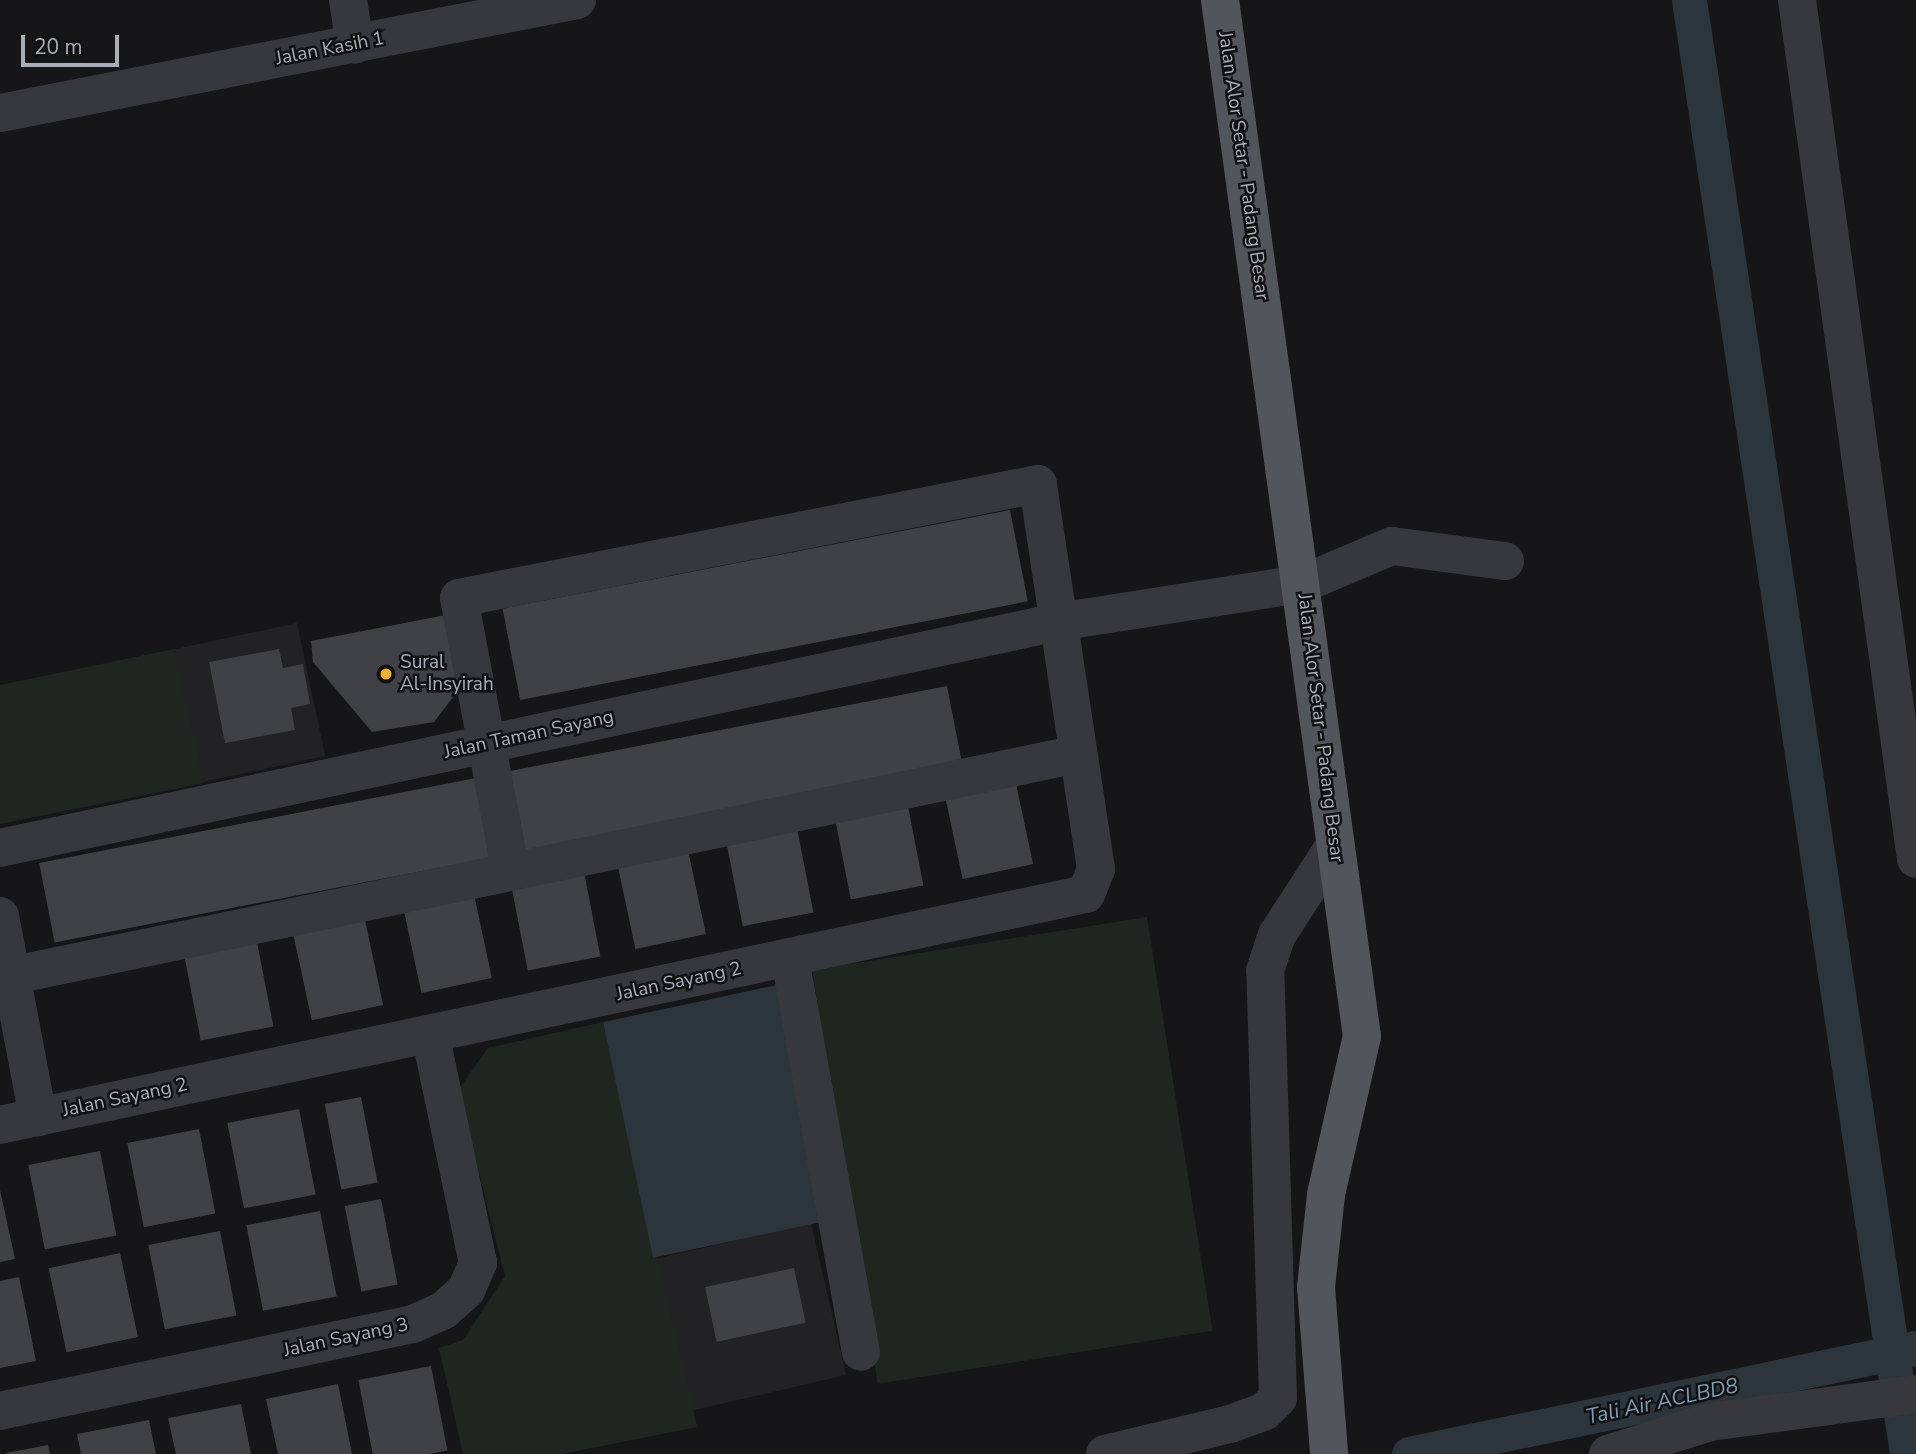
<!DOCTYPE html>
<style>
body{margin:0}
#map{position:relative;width:1916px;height:1454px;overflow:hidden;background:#161618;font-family:"Nunito Sans",sans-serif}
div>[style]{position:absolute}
.built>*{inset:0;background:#222225;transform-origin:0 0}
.green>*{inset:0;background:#1e261f;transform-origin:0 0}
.water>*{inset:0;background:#2c353c;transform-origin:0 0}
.canal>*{height:35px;margin:-17.5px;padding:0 17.5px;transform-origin:17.5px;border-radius:17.5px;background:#2c353c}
.building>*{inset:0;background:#404145;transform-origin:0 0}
.minor>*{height:38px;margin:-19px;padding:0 19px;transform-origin:19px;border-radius:19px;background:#37383d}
.major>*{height:38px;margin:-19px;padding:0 19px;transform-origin:19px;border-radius:19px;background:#53555c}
.dots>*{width:19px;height:19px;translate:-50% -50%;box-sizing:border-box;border:4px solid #111113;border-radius:50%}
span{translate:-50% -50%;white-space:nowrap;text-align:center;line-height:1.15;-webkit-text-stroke:5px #111113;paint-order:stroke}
.street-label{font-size:19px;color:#a8adb8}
.poi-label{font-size:19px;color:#a8adb8}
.left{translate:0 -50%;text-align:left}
.water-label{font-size:21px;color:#7f9bb3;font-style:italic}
.scale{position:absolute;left:21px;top:35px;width:98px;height:32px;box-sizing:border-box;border:4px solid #a8adb8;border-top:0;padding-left:9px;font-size:21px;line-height:24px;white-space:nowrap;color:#a8adb8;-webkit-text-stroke:5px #111113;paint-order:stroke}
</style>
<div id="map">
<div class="built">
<i style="left:297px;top:623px;width:136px;height:126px;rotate:78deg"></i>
<i style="left:811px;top:1223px;width:156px;height:158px;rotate:77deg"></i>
</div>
<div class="green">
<i style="clip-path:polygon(174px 649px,204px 783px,0 824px,0 685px)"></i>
<i style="left:1147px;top:917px;width:419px;height:339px;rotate:81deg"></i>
<i style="clip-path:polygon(603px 1022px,697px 1427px,562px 1454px,463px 1454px,439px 1348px,463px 1340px,505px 1276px,458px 1090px,488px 1048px)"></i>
</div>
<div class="water">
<i style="left:782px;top:984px;width:241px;height:183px;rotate:78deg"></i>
</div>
<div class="canal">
<i style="left:1689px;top:0;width:1470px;rotate:81.47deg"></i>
<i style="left:1409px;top:1454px;width:518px;rotate:-11.81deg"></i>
</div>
<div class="building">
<i style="left:1010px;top:510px;width:93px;height:517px;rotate:79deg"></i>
<i style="clip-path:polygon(446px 615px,459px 689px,434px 722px,372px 732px,313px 662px,311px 641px)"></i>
<i style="clip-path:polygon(279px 649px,283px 668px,303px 664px,310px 704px,291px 708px,295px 730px,225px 743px,209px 662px)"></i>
<i style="left:947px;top:686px;width:81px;height:445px;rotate:79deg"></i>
<i style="left:476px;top:778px;width:81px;height:445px;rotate:79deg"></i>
<i style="left:1015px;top:779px;width:87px;height:72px;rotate:78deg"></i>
<i style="left:907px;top:801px;width:86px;height:74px;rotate:79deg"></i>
<i style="left:797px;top:828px;width:86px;height:72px;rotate:79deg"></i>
<i style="left:688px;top:850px;width:86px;height:72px;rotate:78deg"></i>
<i style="left:584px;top:872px;width:86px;height:74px;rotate:79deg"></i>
<i style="left:474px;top:894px;width:86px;height:72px;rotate:78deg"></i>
<i style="left:365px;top:920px;width:87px;height:73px;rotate:78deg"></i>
<i style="left:257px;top:942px;width:86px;height:74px;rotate:79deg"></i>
<i style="left:361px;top:1097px;width:87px;height:37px;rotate:79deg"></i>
<i style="left:299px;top:1109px;width:87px;height:73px;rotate:79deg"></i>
<i style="left:199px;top:1129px;width:86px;height:73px;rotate:79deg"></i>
<i style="left:100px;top:1151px;width:86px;height:73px;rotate:79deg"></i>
<i style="clip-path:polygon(0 1190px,15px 1259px,0 1262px)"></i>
<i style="left:381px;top:1199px;width:87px;height:37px;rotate:79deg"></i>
<i style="left:320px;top:1211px;width:87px;height:75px;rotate:79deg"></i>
<i style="left:220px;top:1231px;width:86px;height:73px;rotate:79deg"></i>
<i style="left:120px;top:1253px;width:86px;height:73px;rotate:78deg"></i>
<i style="left:794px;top:1268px;width:56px;height:91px;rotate:78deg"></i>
<i style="clip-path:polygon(19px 1277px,36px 1361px,0 1368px,0 1281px)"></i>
<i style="left:431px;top:1366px;width:86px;height:74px;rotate:79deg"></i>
<i style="clip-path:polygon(338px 1384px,352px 1454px,278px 1454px,266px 1399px)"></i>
<i style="clip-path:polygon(241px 1404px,251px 1454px,176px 1454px,168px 1418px)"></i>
<i style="clip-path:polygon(149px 1420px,156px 1454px,81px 1454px,77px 1434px)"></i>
<i style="clip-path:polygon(48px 1445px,50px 1454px,6px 1454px,6px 1453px)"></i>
</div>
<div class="minor">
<i style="left:348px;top:0;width:45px;rotate:81deg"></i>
<i style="left:1797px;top:0;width:867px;rotate:82.11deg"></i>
<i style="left:0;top:113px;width:588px;rotate:-11.08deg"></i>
<i style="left:0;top:848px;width:1082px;rotate:-12.06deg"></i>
<i style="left:1058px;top:622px;width:247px;rotate:-8.9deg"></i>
<i style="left:1302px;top:584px;width:98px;rotate:-22.9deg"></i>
<i style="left:1392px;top:546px;width:114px;rotate:7.6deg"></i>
<i style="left:0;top:916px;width:205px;rotate:79.3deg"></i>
<i style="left:790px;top:958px;width:400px;rotate:79.8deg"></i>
<i style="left:0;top:978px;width:1101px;rotate:-11.74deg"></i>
<i style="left:0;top:1125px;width:1110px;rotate:-12.01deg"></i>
<i style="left:1086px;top:894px;width:27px;rotate:-68deg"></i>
<i style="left:1096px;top:869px;width:389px;rotate:-98.6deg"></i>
<i style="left:1038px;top:484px;width:590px;rotate:168.86deg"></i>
<i style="left:459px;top:598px;width:279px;rotate:79.3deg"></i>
<i style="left:0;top:1411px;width:422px;rotate:-11.9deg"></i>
<i style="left:413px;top:1324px;width:34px;rotate:-24deg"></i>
<i style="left:444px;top:1310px;width:30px;rotate:-42deg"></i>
<i style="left:466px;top:1290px;width:30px;rotate:-66deg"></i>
<i style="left:478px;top:1263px;width:234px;rotate:-101.8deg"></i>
<i style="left:1105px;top:1454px;width:129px;rotate:-13.5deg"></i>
<i style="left:1230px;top:1424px;width:37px;rotate:-20deg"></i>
<i style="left:1265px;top:1411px;width:18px;rotate:-45deg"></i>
<i style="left:1278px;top:1398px;width:427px;rotate:-91.7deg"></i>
<i style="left:1265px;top:971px;width:38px;rotate:-72deg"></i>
<i style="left:1277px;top:935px;width:105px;rotate:-57.1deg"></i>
<i style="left:1608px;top:1454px;width:107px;rotate:-17.4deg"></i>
<i style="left:1710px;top:1422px;width:208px;rotate:-7.7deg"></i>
</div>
<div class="major">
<i style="left:1220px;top:0;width:1046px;rotate:82.2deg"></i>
<i style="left:1362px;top:1036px;width:163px;rotate:102.8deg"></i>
<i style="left:1326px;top:1195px;width:93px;rotate:96.2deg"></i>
<i style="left:1316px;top:1287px;width:168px;rotate:85.5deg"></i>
</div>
<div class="dots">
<i style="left:386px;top:674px;background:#f2b134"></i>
</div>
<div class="street-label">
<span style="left:330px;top:49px;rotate:-11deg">Jalan Kasih 1</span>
<span style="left:1243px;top:166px;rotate:82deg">Jalan Alor Setar - Padang Besar</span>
<span style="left:1320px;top:728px;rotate:83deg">Jalan Alor Setar - Padang Besar</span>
<span style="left:529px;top:735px;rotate:-12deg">Jalan Taman Sayang</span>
<span style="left:679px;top:982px;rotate:-12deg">Jalan Sayang 2</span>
<span style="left:125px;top:1098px;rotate:-12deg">Jalan Sayang 2</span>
<span style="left:346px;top:1338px;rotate:-12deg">Jalan Sayang 3</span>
</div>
<div class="poi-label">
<span class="left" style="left:400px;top:674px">Sural<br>Al-Insyirah</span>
</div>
<div class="water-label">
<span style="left:1662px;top:1401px;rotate:-12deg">Tali Air ACLBD8</span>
</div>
<div class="scale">20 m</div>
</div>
